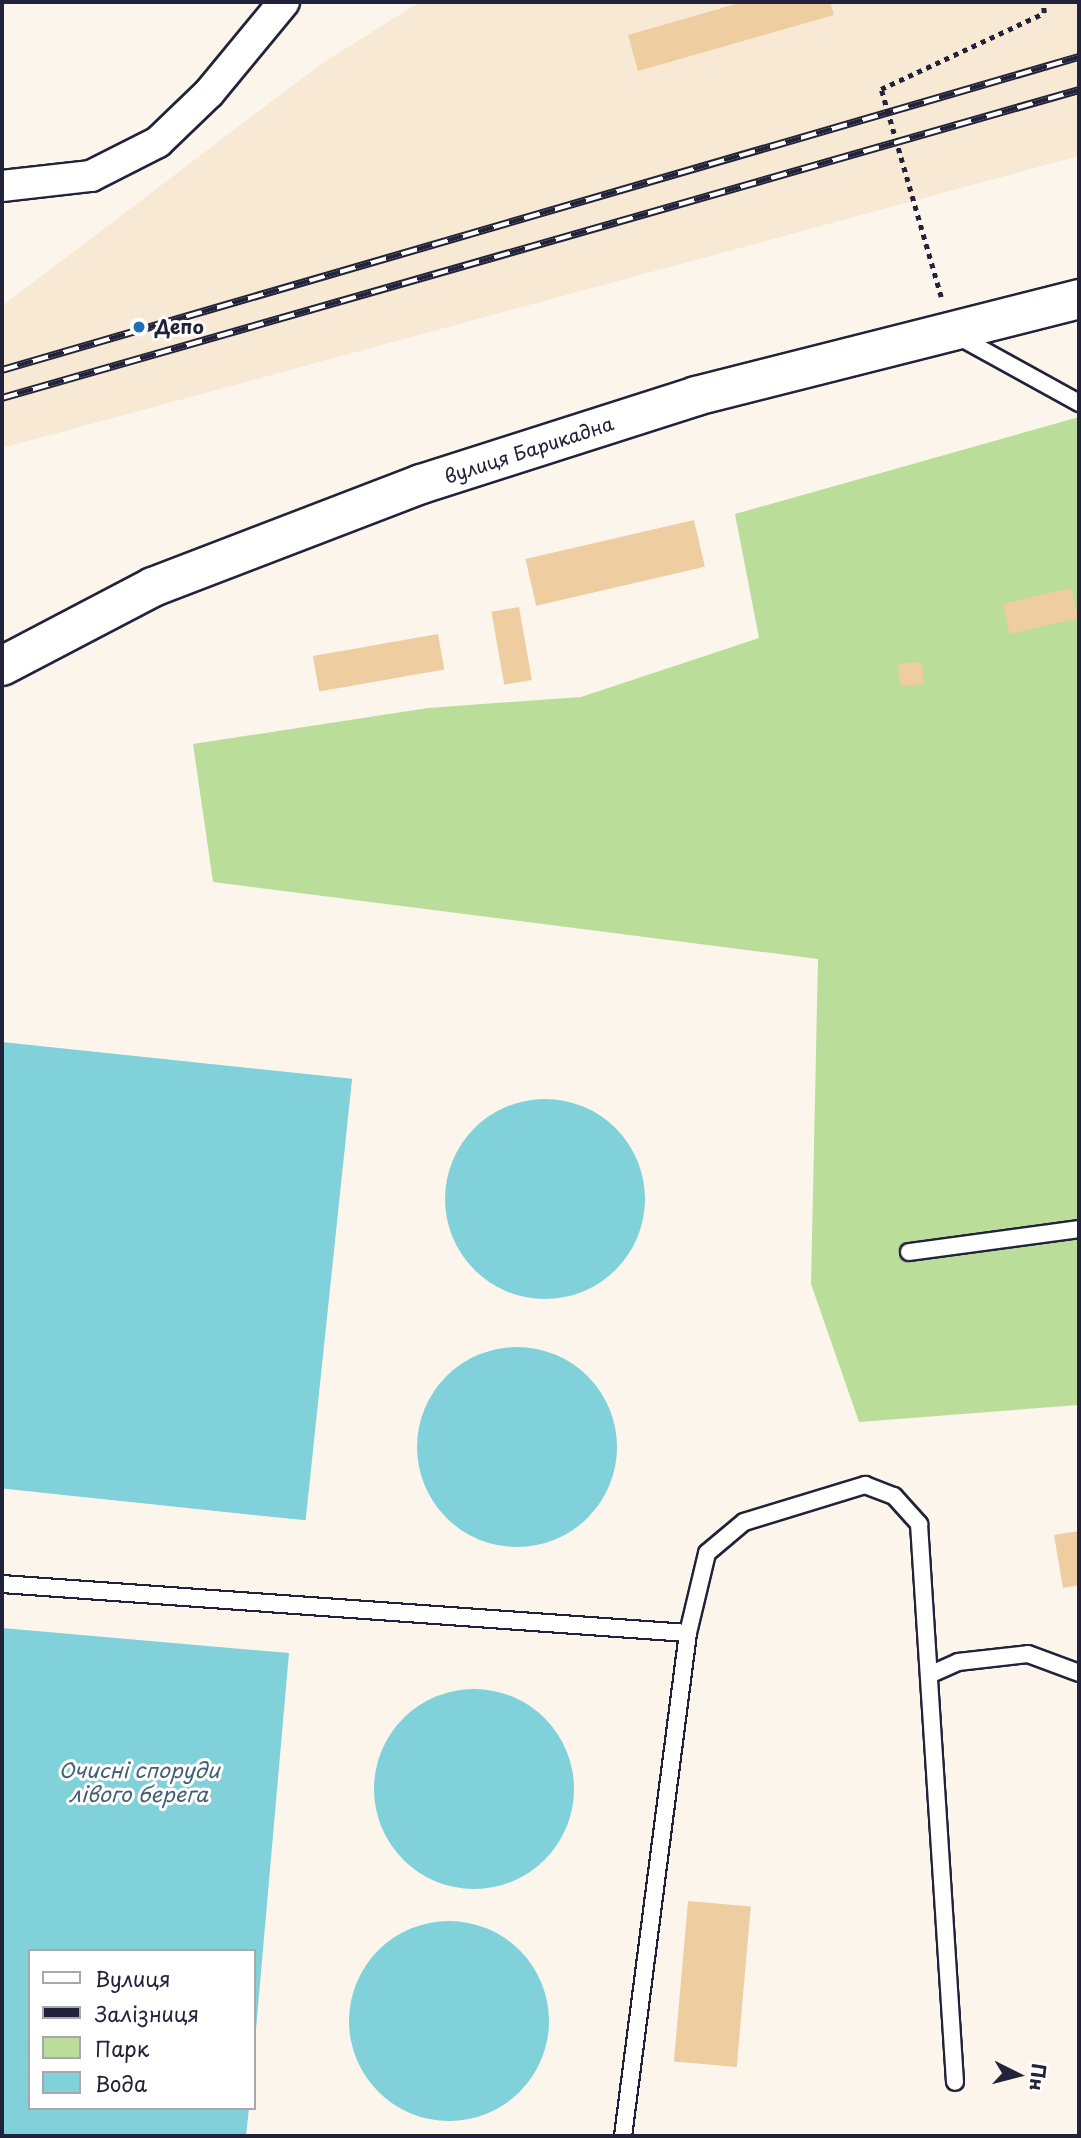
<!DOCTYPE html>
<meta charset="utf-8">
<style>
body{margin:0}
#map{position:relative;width:1081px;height:2138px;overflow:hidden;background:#fcf5ec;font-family:"Playpen Sans",sans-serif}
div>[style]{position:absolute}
.built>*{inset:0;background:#f8e9d5}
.green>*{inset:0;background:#bade99}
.water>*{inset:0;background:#81d1db;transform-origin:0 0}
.round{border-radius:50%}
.building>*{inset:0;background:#eecda0;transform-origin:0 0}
.path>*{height:4.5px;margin-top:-2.25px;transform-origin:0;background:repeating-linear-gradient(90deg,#22223b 0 5px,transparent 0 10px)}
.roads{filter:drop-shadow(2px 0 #22223b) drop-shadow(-2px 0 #22223b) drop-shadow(0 2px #22223b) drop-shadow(0 -2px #22223b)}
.service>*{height:16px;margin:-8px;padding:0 8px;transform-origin:8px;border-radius:8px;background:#fff}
.minor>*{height:30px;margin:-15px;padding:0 15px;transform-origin:15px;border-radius:15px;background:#fff}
.primary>*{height:38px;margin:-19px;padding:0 19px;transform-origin:19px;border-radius:19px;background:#fff}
.rail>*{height:8px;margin-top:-4px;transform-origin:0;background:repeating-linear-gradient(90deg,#fff 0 16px,#22223b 0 32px);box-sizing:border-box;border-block:2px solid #22223b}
.dots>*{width:19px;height:19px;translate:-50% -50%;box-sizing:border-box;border:4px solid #fff;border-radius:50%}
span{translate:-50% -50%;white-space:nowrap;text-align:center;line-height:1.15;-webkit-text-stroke:6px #fff;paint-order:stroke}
.poi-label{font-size:19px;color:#22223b;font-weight:700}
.left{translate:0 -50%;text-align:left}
.street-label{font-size:19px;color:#22223b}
.water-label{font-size:21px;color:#435f73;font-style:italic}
.frame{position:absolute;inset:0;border:4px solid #22223b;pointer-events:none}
.legend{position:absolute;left:28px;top:1949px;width:228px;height:161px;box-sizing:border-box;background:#fff;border:2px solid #a7a7b1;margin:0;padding:9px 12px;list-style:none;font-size:21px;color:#22223b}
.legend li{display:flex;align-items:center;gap:14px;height:35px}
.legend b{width:35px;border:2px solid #a7a7b1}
.north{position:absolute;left:983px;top:2040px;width:70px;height:70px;-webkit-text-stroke:5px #fff;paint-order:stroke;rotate:96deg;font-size:19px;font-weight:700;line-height:28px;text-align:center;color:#22223b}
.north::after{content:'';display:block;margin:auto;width:24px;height:32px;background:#22223b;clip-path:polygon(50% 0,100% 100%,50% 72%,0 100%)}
</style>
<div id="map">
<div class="built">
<i style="clip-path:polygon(420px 2px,1079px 2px,1079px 156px,2px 448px,2px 306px,321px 64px)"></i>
</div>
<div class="green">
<i style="clip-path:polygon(1079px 417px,1079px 1405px,859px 1422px,811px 1284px,818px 959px,213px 882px,193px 744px,428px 708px,581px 697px,759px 638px,735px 514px)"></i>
</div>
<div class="water">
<i style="left:2px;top:1042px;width:352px;height:444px;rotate:6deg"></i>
<i class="round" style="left:445px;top:1099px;width:200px;height:200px"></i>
<i class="round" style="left:417px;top:1347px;width:200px;height:200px"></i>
<i style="clip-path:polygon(2px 1628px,289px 1653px,254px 2052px,254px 1951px,30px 1951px,30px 2108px,249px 2108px,246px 2136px,2px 2136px)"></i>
<i class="round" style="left:374px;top:1689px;width:200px;height:200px"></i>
<i class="round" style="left:349px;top:1921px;width:200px;height:200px"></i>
</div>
<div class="building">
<i style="clip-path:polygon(743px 2px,830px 2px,834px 15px,638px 71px,628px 35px)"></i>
<i style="left:694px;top:520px;width:48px;height:173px;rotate:77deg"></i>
<i style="left:1071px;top:588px;width:31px;height:70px;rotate:77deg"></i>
<i style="left:519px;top:607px;width:74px;height:28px;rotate:80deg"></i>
<i style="left:438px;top:634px;width:36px;height:127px;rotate:80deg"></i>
<i style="left:922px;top:662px;width:22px;height:24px;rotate:85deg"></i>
<i style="clip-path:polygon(1079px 1531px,1079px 1585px,1063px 1588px,1054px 1535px)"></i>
<i style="left:688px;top:1901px;width:63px;height:161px;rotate:5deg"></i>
</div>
<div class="path">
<i style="left:941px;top:297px;width:216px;rotate:-106.1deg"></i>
<i style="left:881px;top:89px;width:180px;rotate:-25deg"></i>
<i style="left:1044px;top:13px;width:11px;rotate:-95deg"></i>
</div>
<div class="roads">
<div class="service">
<i style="left:956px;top:335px;width:141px;rotate:28.9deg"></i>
<i style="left:909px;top:1252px;width:172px;rotate:-7.7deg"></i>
<i style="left:2px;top:1584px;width:688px;rotate:4.09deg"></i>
<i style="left:688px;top:1633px;width:507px;rotate:97.36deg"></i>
<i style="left:688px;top:1633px;width:82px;rotate:-76.6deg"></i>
<i style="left:707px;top:1553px;width:48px;rotate:-40deg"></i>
<i style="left:744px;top:1522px;width:127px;rotate:-17deg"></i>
<i style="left:865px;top:1485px;width:31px;rotate:21deg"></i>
<i style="left:894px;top:1496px;width:38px;rotate:48deg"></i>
<i style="left:919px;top:1524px;width:559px;rotate:86.31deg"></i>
<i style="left:929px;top:1675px;width:32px;rotate:-24deg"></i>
<i style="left:958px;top:1662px;width:70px;rotate:-6.5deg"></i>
<i style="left:1028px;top:1654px;width:54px;rotate:20.4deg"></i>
</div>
<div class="minor">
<i style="left:2px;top:186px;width:90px;rotate:-6.4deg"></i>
<i style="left:91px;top:176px;width:75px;rotate:-26.9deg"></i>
<i style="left:158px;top:142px;width:71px;rotate:-43.9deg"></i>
<i style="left:209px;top:93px;width:118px;rotate:-50.5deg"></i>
</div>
<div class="primary">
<i style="left:2px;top:666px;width:170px;rotate:-27.6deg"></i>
<i style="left:153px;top:587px;width:287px;rotate:-21deg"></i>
<i style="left:421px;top:484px;width:289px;rotate:-17.7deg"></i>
<i style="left:696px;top:396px;width:395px;rotate:-14.2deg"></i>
</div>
</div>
<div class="rail">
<i style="left:2px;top:370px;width:1122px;rotate:-16.21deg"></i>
<i style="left:2px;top:398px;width:1120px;rotate:-15.96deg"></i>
</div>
<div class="dots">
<i style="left:139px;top:327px;background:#1f6fb2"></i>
</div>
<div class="poi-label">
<span class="left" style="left:155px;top:327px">Депо</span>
</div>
<div class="street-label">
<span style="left:529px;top:450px;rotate:-18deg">вулиця Барикадна</span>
</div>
<div class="water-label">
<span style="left:139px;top:1781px">Очисні споруди<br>лівого берега</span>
</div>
<div class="frame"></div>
<ul class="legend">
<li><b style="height:9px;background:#fff"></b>Вулиця</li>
<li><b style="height:9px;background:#22223b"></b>Залізниця</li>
<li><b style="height:19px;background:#bade99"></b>Парк</li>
<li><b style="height:19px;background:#81d1db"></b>Вода</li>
</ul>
<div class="north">Пн</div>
</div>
